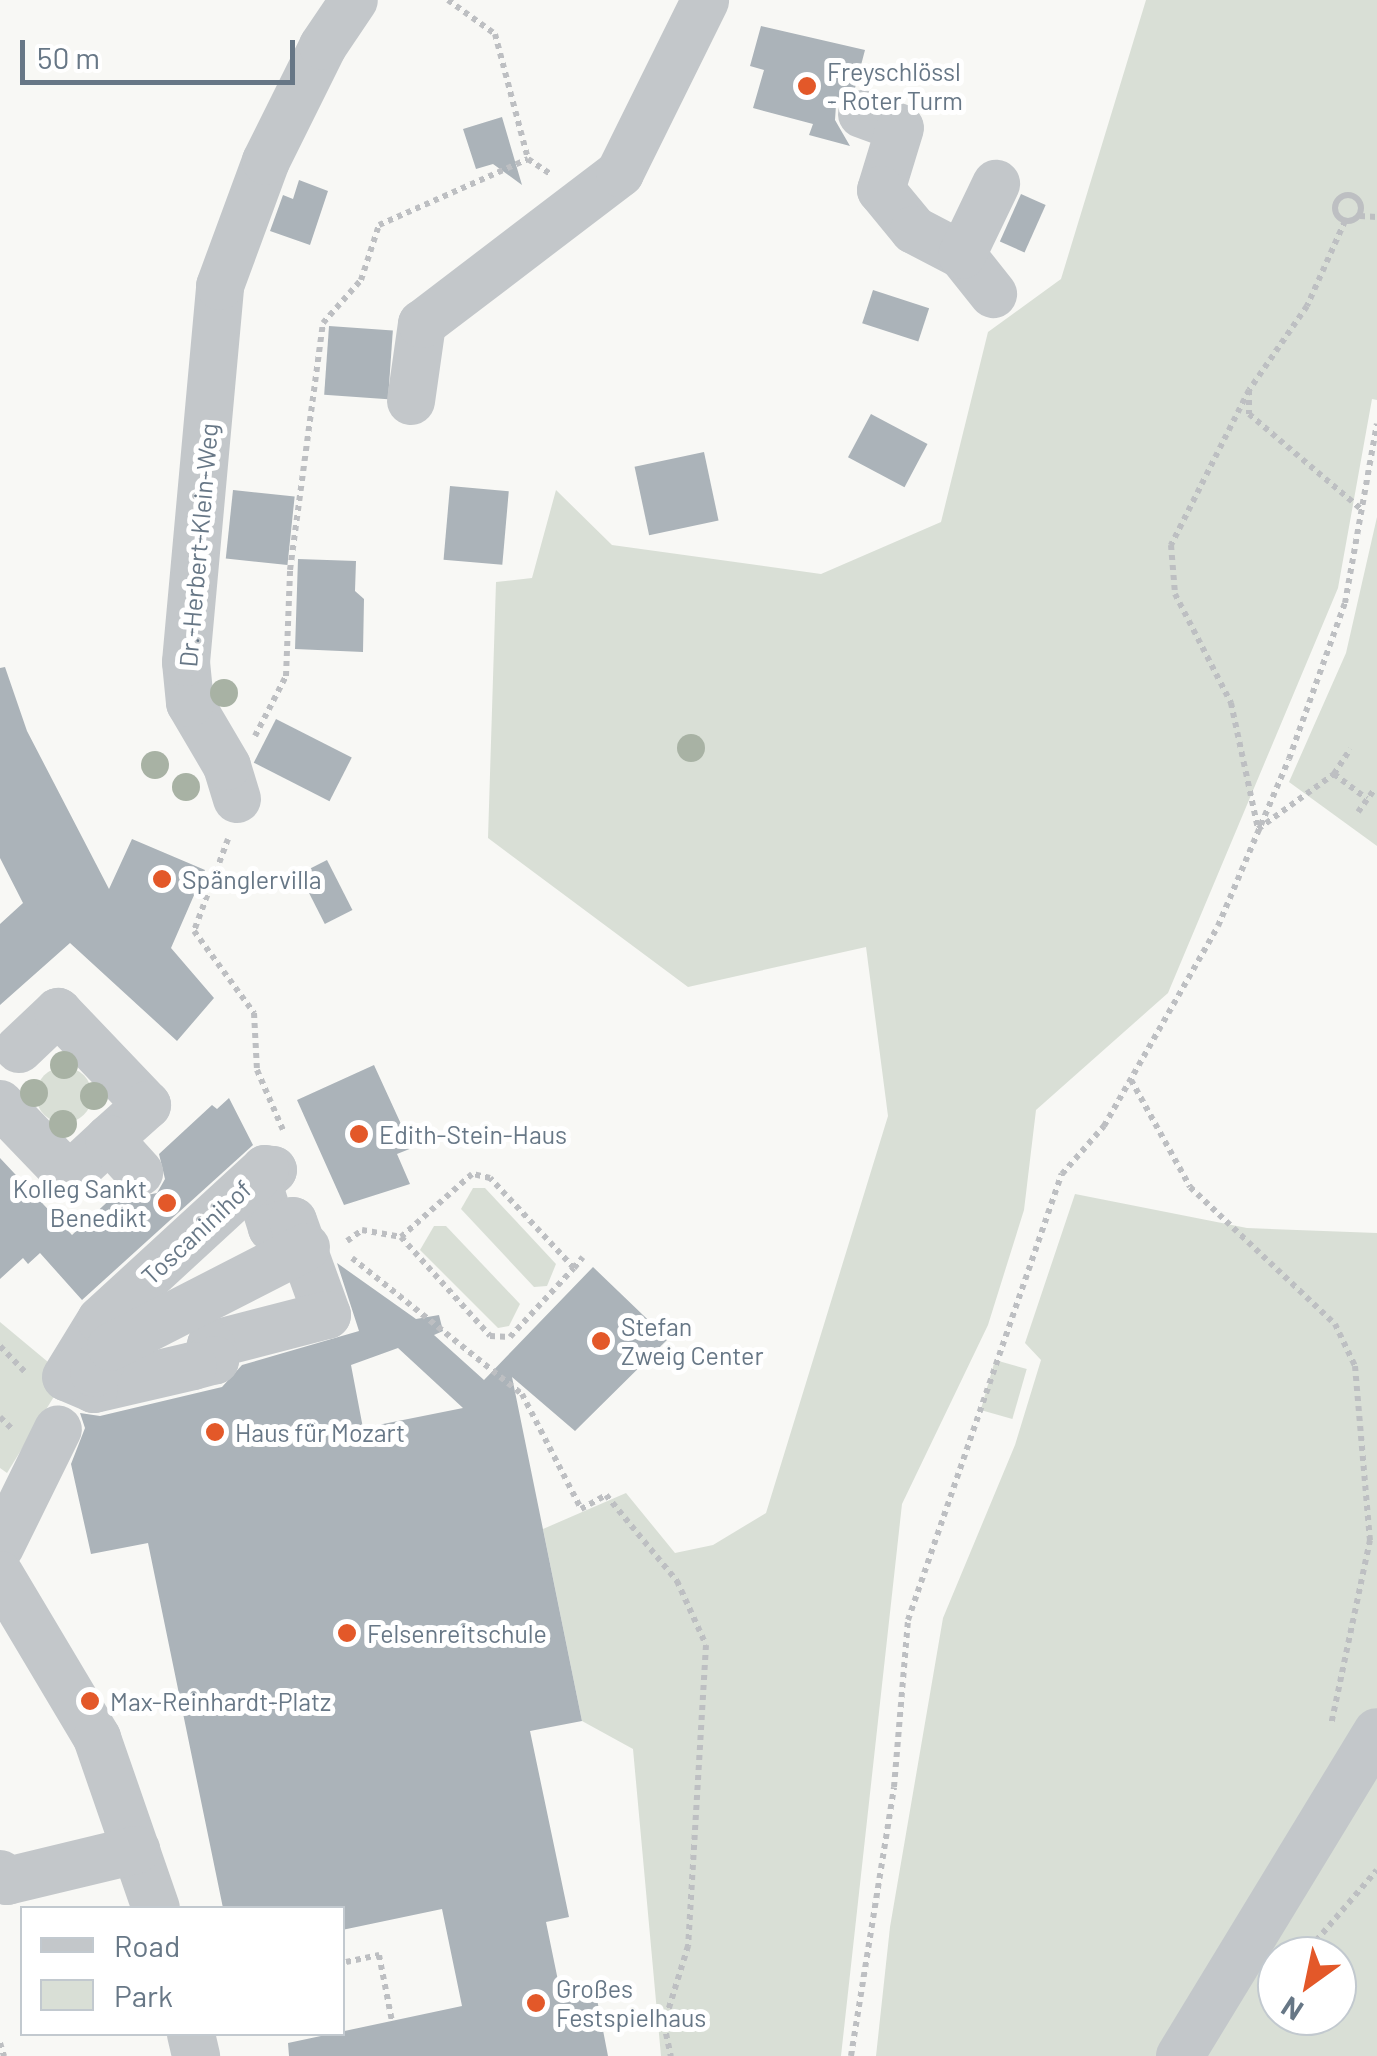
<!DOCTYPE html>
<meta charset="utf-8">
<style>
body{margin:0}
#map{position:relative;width:1377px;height:2056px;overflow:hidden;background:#f8f8f5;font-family:Barlow,sans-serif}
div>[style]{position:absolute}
.green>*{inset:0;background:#d9dfd6;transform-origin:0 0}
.round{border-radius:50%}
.building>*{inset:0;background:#abb3b9;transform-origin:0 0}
.path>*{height:6px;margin-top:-3px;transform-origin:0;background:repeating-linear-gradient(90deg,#bdbfc2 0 5px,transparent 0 10px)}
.path>.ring{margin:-3px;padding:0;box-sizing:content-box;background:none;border:6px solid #bdbfc2;border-radius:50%}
.minor>*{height:48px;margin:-24px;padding:0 24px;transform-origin:24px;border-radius:24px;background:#c3c7ca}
.trees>*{width:28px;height:28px;margin:-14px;border-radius:50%;background:#a8b2a4}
.dots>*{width:28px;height:28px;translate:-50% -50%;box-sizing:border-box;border:5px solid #fff;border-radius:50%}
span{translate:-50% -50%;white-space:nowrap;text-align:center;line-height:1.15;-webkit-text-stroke:10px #fff;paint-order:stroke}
.poi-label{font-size:25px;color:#677786}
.left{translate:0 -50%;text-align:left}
.right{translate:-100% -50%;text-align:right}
.street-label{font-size:25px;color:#677786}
.legend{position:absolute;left:20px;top:1906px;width:325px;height:130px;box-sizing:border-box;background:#fff;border:2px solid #c2c9cf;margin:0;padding:12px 18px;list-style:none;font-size:30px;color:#677786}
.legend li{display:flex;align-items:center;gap:20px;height:50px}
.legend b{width:50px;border:2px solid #c2c9cf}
.north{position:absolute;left:1257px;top:1936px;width:100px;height:100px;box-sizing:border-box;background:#fff;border:2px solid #c2c9cf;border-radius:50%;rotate:213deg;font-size:28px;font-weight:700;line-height:40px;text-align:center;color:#677786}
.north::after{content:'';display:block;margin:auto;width:35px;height:45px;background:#e35829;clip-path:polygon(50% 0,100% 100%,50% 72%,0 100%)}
.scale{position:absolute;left:20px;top:40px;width:275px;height:45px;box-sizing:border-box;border:5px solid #677786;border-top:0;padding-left:12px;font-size:30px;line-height:35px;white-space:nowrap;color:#677786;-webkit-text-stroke:8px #fff;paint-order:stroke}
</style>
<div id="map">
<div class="green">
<i style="clip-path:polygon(1146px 0,1377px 0,1377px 400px,1372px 399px,1338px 588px,1168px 993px,1036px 1110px,1024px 1210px,988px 1325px,902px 1504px,841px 2056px,661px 2056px,633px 1749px,582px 1721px,543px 1529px,626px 1493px,675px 1553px,713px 1545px,766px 1513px,888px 1116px,866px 947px,688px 987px,488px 838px,496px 582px,532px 578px,556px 490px,612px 545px,821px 574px,941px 522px,988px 332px,1061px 279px)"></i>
<i style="clip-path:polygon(1377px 517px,1377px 846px,1289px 782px,1346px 653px)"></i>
<i class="round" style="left:36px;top:1067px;width:56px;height:56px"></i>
<i style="clip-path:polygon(473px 1188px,485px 1188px,556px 1264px,547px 1286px,534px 1287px,461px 1209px)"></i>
<i style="clip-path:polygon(evenodd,1075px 1194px,1247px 1228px,1377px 1233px,1377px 2056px,876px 2056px,890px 1927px,943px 1618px,1015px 1445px,1041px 1360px,1025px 1343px,1075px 1194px,1277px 1956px,1337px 1956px,1337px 2016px,1277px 2016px,1277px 1956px)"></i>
<i style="clip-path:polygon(434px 1226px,446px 1226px,520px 1304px,509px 1326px,498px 1328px,420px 1250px)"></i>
<i style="clip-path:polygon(0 1322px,66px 1377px,7px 1473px,0 1468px)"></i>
<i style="left:995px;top:1360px;width:33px;height:52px;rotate:16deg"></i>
</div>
<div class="building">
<i style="clip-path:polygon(761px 26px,865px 50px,855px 88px,836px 105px,835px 120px,850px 146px,809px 135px,813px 124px,753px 108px,764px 70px,750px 66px)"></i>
<i style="clip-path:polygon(502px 117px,522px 185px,493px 164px,476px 169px,463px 129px)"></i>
<i style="clip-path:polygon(299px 180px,328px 191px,310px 245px,270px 231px,283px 195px,293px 199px)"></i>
<i style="left:1021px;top:194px;width:27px;height:52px;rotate:24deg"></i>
<i style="left:873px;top:290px;width:59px;height:35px;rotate:18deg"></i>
<i style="left:329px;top:326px;width:64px;height:69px;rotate:4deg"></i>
<i style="left:871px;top:414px;width:64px;height:49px;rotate:28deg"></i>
<i style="left:704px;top:452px;width:70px;height:71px;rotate:78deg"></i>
<i style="left:450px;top:486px;width:59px;height:74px;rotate:5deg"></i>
<i style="left:233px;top:490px;width:62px;height:69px;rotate:6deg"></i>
<i style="clip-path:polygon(298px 559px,356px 561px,355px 591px,364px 599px,363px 652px,295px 649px)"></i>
<i style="clip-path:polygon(5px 667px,27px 731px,109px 889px,132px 839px,205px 870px,171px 948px,214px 998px,177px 1041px,70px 943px,0 1005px,0 924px,23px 903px,0 858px,0 668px)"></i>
<i style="left:276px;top:719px;width:85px;height:49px;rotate:27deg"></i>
<i style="left:327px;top:860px;width:56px;height:31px;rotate:63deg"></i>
<i style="clip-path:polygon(374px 1065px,412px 1148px,397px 1154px,410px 1184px,344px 1205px,297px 1100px)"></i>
<i style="clip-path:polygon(229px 1098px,253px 1145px,82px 1300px,40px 1253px,28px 1264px,23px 1258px,0 1279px,0 1158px,72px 1235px,119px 1191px,132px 1198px,157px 1193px,165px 1179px,159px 1154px,212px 1105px,217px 1109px)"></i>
<i style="clip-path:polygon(evenodd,337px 1263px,416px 1319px,439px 1315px,443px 1331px,434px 1335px,484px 1380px,593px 1267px,668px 1339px,575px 1431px,512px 1377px,582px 1721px,530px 1731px,569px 1917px,546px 1922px,562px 2000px,596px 1994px,608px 2056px,289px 2056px,288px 2043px,462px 2006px,442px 1909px,342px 1930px,342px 1908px,223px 1908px,148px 1543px,91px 1554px,71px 1464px,85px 1428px,80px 1413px,100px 1416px,222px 1387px,242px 1365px,359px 1331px,337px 1263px,398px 1348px,463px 1408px,363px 1428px,351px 1365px,398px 1348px)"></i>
</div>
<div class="path">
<i style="left:448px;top:0;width:58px;rotate:35.9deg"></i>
<i style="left:495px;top:34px;width:129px;rotate:75.2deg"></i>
<i class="ring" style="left:1335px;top:195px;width:20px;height:20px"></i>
<i style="left:1360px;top:216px;width:17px;rotate:3deg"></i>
<i style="left:1345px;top:221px;width:93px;rotate:114.1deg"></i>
<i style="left:1307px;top:306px;width:102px;rotate:124.6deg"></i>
<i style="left:1249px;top:390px;width:24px;rotate:90deg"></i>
<i style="left:1249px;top:414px;width:148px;rotate:40.3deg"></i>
<i style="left:1249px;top:390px;width:174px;rotate:116.7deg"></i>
<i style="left:1171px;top:545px;width:49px;rotate:85.3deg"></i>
<i style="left:1175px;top:594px;width:123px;rotate:62.8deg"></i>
<i style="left:1231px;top:703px;width:129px;rotate:77.9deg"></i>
<i style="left:1258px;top:829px;width:94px;rotate:-35.9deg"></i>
<i style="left:1334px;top:774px;width:30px;rotate:-57deg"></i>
<i style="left:255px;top:736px;width:68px;rotate:-62.7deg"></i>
<i style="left:286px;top:676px;width:106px;rotate:-87.8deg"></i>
<i style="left:290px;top:570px;width:249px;rotate:-82.4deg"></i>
<i style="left:323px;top:323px;width:57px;rotate:-48.5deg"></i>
<i style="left:361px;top:280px;width:58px;rotate:-71.9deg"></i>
<i style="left:379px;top:225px;width:163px;rotate:-23.9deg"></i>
<i style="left:528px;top:159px;width:27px;rotate:34deg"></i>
<i style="left:1334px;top:774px;width:41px;rotate:37.1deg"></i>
<i style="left:1358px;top:812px;width:29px;rotate:-54deg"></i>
<i style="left:228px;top:839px;width:98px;rotate:110.3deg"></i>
<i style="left:194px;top:931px;width:102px;rotate:53.8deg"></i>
<i style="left:254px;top:1013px;width:57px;rotate:87deg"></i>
<i style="left:257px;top:1070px;width:65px;rotate:66.6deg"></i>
<i style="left:1131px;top:1080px;width:122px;rotate:61.1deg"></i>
<i style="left:1190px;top:1187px;width:199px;rotate:43.4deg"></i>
<i style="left:1335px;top:1324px;width:47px;rotate:64.5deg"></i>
<i style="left:1355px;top:1366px;width:175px;rotate:85.1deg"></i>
<i style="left:1370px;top:1540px;width:189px;rotate:101.9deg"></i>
<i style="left:347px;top:1241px;width:19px;rotate:-36deg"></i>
<i style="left:362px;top:1230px;width:40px;rotate:10deg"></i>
<i style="left:352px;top:1258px;width:218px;rotate:38.7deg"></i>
<i style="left:522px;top:1394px;width:129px;rotate:62.8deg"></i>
<i style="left:581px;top:1509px;width:29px;rotate:-29deg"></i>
<i style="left:606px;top:1495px;width:112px;rotate:50.5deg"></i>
<i style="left:677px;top:1581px;width:70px;rotate:65.6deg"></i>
<i style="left:706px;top:1645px;width:302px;rotate:93.4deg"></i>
<i style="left:688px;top:1946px;width:82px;rotate:107.1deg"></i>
<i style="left:664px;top:2024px;width:33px;rotate:78deg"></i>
<i style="left:574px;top:1268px;width:123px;rotate:-133deg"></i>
<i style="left:490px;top:1178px;width:18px;rotate:-167deg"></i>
<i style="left:472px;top:1174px;width:95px;rotate:138.4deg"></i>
<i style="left:401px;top:1237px;width:133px;rotate:48deg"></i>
<i style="left:490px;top:1336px;width:20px;rotate:3deg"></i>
<i style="left:510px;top:1337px;width:94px;rotate:-47.2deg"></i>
<i style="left:574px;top:1268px;width:14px;rotate:-51deg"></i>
<i style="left:0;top:1346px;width:39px;rotate:46deg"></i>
<i style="left:0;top:1417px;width:18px;rotate:45deg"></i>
<i style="left:1303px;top:1956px;width:113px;rotate:-49.3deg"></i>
<i style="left:346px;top:1962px;width:34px;rotate:-12deg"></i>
<i style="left:379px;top:1955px;width:67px;rotate:78.9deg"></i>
<i style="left:0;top:2043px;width:14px;rotate:73deg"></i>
<i style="left:851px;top:2056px;width:272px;rotate:-80.9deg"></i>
<i style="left:894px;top:1787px;width:168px;rotate:-85.2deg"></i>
<i style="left:908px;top:1620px;width:472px;rotate:-71deg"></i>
<i style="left:1062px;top:1174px;width:64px;rotate:-48.8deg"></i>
<i style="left:1104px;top:1126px;width:230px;rotate:-60.3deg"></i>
<i style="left:1218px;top:926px;width:181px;rotate:-67deg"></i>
<i style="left:1289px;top:759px;width:166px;rotate:-70.3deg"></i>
<i style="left:1345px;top:603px;width:182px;rotate:-79.9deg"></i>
</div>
<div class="minor">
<i style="left:862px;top:114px;width:40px;rotate:20.2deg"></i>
<i style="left:900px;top:128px;width:65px;rotate:107deg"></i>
<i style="left:881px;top:190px;width:52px;rotate:50.5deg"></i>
<i style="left:914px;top:230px;width:54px;rotate:27.5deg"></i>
<i style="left:962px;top:255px;width:50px;rotate:51.5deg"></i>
<i style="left:962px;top:255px;width:79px;rotate:-64.4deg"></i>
<i style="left:411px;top:401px;width:78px;rotate:-81.9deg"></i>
<i style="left:422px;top:324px;width:249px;rotate:-37.3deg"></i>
<i style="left:620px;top:173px;width:192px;rotate:-63.7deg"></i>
<i style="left:237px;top:799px;width:34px;rotate:-107deg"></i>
<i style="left:227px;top:766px;width:73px;rotate:-120.4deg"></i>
<i style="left:190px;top:703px;width:41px;rotate:-95.6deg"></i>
<i style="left:186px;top:662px;width:378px;rotate:-84.8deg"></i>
<i style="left:220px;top:286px;width:133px;rotate:-69.8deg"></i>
<i style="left:266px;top:161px;width:128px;rotate:-63.6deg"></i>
<i style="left:323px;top:46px;width:55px;rotate:-56deg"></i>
<i style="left:19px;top:1049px;width:54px;rotate:-43.5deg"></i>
<i style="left:58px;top:1012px;width:129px;rotate:46.3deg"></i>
<i style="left:147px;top:1105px;width:51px;rotate:138.2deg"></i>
<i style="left:0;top:1104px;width:100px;rotate:46.2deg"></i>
<i style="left:69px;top:1176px;width:54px;rotate:-42.8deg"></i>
<i style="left:109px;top:1139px;width:45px;rotate:47.7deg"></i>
<i style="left:265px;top:1169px;width:8px;rotate:7deg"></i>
<i style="left:273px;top:1170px;width:20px;rotate:139deg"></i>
<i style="left:258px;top:1183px;width:47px;rotate:72.7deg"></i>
<i style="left:272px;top:1228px;width:22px;rotate:-18deg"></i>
<i style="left:293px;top:1221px;width:100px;rotate:70.1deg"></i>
<i style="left:327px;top:1315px;width:120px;rotate:165.5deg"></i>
<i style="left:211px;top:1345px;width:16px;rotate:75deg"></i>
<i style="left:215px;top:1360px;width:23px;rotate:165deg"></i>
<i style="left:193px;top:1366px;width:102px;rotate:166.9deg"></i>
<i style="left:94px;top:1389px;width:30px;rotate:-157deg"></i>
<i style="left:66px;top:1377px;width:67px;rotate:-58.4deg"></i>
<i style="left:101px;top:1320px;width:223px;rotate:-42.6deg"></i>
<i style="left:94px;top:1373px;width:31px;rotate:-57deg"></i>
<i style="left:111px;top:1347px;width:219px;rotate:-27.1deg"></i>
<i style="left:0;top:1547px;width:131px;rotate:-63.8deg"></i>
<i style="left:0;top:1575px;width:190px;rotate:59.2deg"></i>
<i style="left:97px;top:1738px;width:180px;rotate:70.9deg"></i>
<i style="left:0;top:1874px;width:10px;rotate:45deg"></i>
<i style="left:7px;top:1881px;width:133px;rotate:-13.5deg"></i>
<i style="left:191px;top:2034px;width:23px;rotate:77deg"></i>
<i style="left:1180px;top:2056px;width:379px;rotate:-58.7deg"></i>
</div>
<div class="trees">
<i style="left:224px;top:693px"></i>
<i style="left:691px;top:748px"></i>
<i style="left:155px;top:765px"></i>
<i style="left:186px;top:787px"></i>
<i style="left:64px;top:1065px"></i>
<i style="left:34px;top:1093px"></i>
<i style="left:94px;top:1096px"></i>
<i style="left:63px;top:1124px"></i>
</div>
<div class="dots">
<i style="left:807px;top:86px;background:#e35829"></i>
<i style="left:162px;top:879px;background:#e35829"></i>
<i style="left:359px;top:1134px;background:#e35829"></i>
<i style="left:167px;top:1203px;background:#e35829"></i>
<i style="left:601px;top:1341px;background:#e35829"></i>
<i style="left:215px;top:1432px;background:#e35829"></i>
<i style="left:347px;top:1633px;background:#e35829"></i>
<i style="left:90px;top:1701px;background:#e35829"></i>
<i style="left:536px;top:2003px;background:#e35829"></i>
</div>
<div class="poi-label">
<span class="left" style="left:827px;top:86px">Freyschlössl<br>- Roter Turm</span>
<span class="left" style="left:182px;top:879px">Spänglervilla</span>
<span class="left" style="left:379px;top:1134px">Edith-Stein-Haus</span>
<span class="right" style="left:147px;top:1203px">Kolleg Sankt<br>Benedikt</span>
<span class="left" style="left:621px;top:1341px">Stefan<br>Zweig Center</span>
<span class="left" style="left:235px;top:1432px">Haus für Mozart</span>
<span class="left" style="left:367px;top:1633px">Felsenreitschule</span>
<span class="left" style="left:110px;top:1701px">Max-Reinhardt-Platz</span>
<span class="left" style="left:556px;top:2003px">Großes<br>Festspielhaus</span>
</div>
<div class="street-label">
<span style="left:198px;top:545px;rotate:-85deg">Dr.-Herbert-Klein-Weg</span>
<span style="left:196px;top:1232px;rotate:-43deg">Toscaninihof</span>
</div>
<ul class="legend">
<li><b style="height:12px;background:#c3c7ca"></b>Road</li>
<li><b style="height:28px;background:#d9dfd6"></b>Park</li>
</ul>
<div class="north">N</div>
<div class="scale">50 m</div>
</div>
